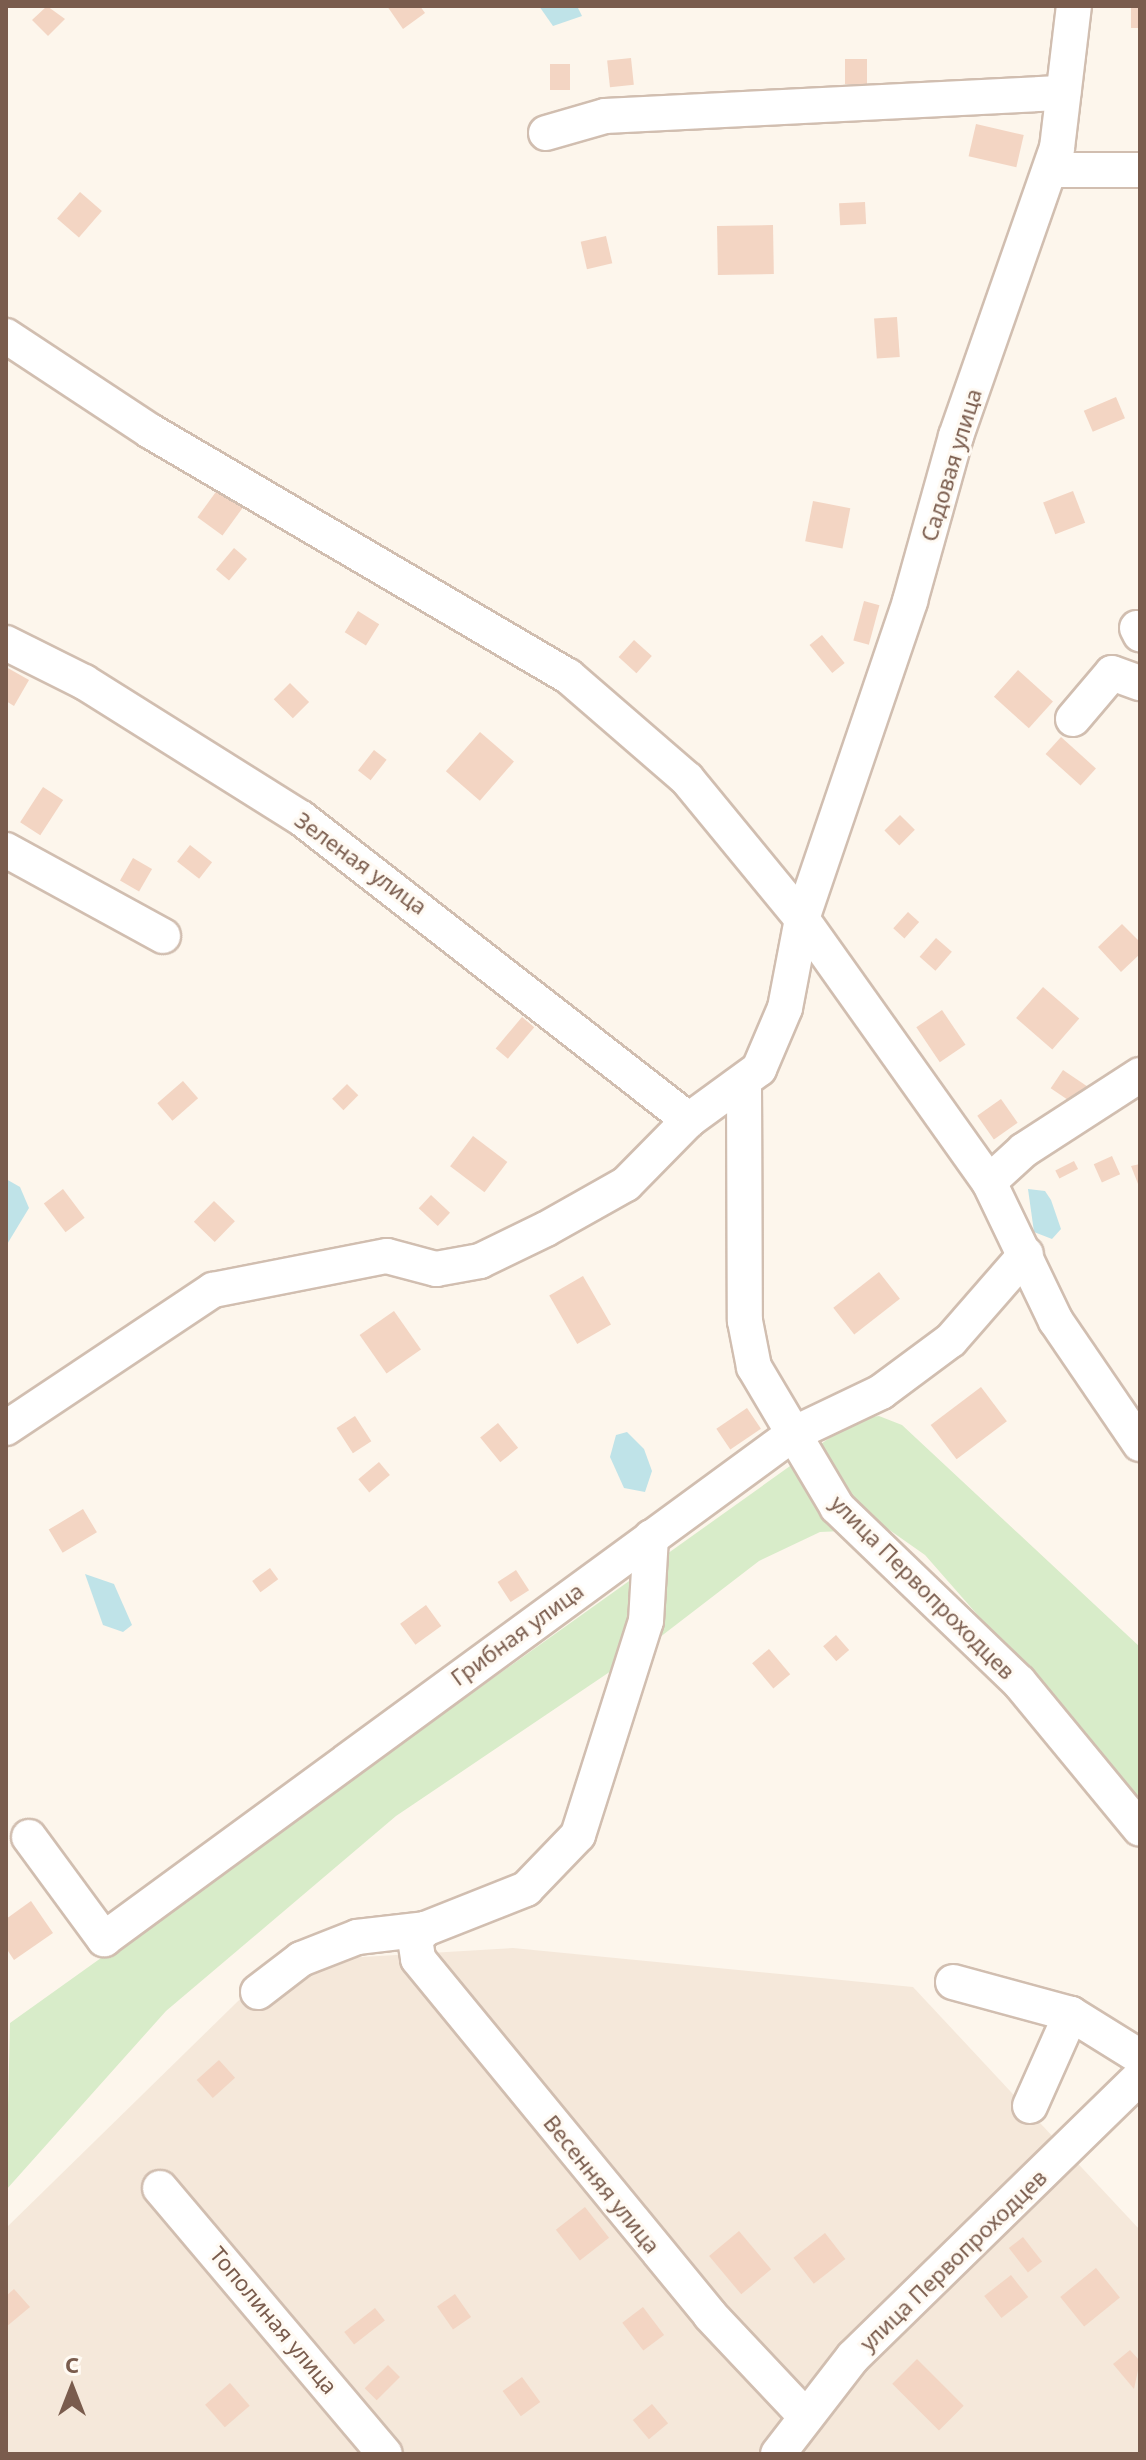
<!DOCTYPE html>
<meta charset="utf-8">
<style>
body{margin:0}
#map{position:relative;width:1146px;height:2460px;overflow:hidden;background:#fdf6ec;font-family:"Noto Sans",sans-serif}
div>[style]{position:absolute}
.residential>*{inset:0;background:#f5e8da}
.green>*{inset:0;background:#d8ecc9}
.water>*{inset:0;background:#bfe3e8}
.building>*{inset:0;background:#f3d5c3;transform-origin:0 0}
.roads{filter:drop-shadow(2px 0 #d1beb0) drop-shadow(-2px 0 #d1beb0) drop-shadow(0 2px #d1beb0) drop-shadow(0 -2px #d1beb0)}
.minor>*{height:34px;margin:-17px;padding:0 17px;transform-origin:17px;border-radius:17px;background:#fff}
span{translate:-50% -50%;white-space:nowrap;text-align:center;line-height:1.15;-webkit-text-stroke:6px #fffaf3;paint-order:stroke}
.street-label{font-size:22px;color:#7a5c4d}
.frame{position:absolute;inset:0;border:8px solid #7a5c4d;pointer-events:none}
.north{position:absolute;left:32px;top:2348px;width:80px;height:80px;-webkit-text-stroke:6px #fffaf3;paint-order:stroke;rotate:0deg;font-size:22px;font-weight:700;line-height:32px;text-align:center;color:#7a5c4d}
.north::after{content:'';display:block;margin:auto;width:28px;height:36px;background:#7a5c4d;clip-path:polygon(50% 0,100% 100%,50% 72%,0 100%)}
</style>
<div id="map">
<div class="residential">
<i style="clip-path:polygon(513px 1948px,913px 1987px,1140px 2230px,1140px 2454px,6px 2454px,6px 2228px,278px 1962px)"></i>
</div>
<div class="green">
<i style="clip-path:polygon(879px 1416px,902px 1425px,1140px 1647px,1140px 1800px,925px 1555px,888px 1529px,820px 1532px,759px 1561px,651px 1644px,396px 1816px,166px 2011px,6px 2190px,10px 2023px,856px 1419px)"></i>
</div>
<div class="water">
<i style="clip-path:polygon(539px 6px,577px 6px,582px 16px,553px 26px)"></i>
<i style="clip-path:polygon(6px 1179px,20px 1187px,29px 1208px,6px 1246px)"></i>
<i style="clip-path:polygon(1028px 1189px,1045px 1191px,1051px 1200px,1061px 1229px,1052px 1239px,1034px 1232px)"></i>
<i style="clip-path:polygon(627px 1432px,644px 1449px,652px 1471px,645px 1492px,624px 1488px,610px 1457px,616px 1435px)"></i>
<i style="clip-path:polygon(85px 1574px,114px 1584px,132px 1625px,123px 1632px,103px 1625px)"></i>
</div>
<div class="building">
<i style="clip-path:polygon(47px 6px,65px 19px,48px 36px,32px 20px)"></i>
<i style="clip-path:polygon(387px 6px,420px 6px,425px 13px,403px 29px)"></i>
<i style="left:1131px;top:6px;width:9px;height:22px"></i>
<i style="left:631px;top:58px;width:27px;height:24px;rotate:84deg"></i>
<i style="left:845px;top:59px;width:22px;height:25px"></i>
<i style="left:550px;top:64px;width:20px;height:26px"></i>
<i style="left:976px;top:124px;width:49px;height:33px;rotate:13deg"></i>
<i style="left:80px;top:192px;width:29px;height:35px;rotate:41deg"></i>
<i style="left:865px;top:202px;width:22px;height:26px;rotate:87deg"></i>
<i style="left:773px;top:225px;width:49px;height:56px;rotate:89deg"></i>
<i style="left:606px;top:236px;width:28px;height:26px;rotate:77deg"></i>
<i style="left:897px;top:317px;width:40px;height:23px;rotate:86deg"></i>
<i style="left:1116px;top:397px;width:23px;height:35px;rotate:67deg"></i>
<i style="left:218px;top:489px;width:31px;height:35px;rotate:36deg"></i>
<i style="left:1073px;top:491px;width:34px;height:32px;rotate:69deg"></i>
<i style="left:813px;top:501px;width:38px;height:41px;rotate:11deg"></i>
<i style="left:234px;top:548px;width:17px;height:28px;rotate:40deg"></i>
<i style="left:864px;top:601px;width:16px;height:41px;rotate:15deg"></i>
<i style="left:358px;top:611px;width:25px;height:25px;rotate:32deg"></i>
<i style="left:822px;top:635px;width:36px;height:16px;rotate:51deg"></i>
<i style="left:634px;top:640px;width:24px;height:23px;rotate:42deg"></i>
<i style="clip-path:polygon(6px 667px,29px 680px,14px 706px,6px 701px)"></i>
<i style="left:1018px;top:670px;width:47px;height:36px;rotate:42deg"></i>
<i style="left:290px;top:683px;width:27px;height:23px;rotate:45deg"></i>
<i style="left:480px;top:732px;width:45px;height:52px;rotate:41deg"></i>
<i style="left:1061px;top:737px;width:47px;height:23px;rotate:42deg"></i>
<i style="left:374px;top:750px;width:16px;height:26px;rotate:38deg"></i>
<i style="left:43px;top:787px;width:24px;height:42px;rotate:33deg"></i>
<i style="left:900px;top:815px;width:21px;height:22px;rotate:45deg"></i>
<i style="left:190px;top:845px;width:28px;height:21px;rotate:38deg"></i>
<i style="left:133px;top:858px;width:22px;height:26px;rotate:30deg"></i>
<i style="left:908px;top:912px;width:15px;height:22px;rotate:42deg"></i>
<i style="clip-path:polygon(1122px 924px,1140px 942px,1140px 954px,1121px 972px,1098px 947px)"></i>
<i style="left:936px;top:938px;width:21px;height:25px;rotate:41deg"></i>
<i style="left:1043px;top:987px;width:48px;height:41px;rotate:41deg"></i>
<i style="left:942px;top:1010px;width:42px;height:31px;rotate:56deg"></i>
<i style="left:522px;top:1017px;width:16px;height:41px;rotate:40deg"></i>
<i style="left:1063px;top:1070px;width:29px;height:22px;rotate:34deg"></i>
<i style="left:183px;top:1081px;width:23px;height:34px;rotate:49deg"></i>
<i style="left:347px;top:1084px;width:16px;height:21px;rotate:45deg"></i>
<i style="left:1001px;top:1099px;width:29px;height:29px;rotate:55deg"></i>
<i style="left:473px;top:1136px;width:43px;height:38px;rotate:37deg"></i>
<i style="left:1112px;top:1156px;width:20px;height:20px;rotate:66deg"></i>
<i style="left:1074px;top:1161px;width:9px;height:21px;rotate:63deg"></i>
<i style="clip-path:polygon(1140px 1164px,1140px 1189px,1131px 1166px)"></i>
<i style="left:63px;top:1189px;width:36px;height:24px;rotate:53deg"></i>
<i style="left:431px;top:1195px;width:26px;height:18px;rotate:43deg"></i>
<i style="left:214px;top:1201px;width:29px;height:29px;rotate:44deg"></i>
<i style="left:879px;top:1272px;width:34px;height:58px;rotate:52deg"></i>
<i style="left:583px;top:1276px;width:56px;height:39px;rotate:60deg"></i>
<i style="left:394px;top:1311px;width:47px;height:42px;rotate:55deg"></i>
<i style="left:981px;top:1387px;width:43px;height:63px;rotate:53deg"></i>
<i style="left:747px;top:1408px;width:25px;height:37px;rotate:56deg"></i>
<i style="left:355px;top:1416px;width:30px;height:22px;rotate:57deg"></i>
<i style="left:498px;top:1423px;width:32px;height:23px;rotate:51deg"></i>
<i style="left:379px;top:1462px;width:17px;height:27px;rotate:50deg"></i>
<i style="left:83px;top:1509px;width:27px;height:40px;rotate:59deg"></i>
<i style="left:270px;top:1568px;width:14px;height:22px;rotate:54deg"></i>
<i style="left:516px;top:1570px;width:24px;height:22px;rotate:57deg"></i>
<i style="left:426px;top:1605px;width:26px;height:32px;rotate:54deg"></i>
<i style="left:836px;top:1635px;width:20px;height:17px;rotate:49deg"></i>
<i style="left:769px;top:1649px;width:33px;height:22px;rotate:50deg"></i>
<i style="clip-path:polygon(31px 1901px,53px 1933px,14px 1960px,6px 1948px,6px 1919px)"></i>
<i style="left:219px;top:2060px;width:24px;height:30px;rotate:48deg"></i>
<i style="left:585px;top:2207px;width:39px;height:37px;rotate:52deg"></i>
<i style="left:739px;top:2231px;width:50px;height:39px;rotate:50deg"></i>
<i style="left:825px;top:2233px;width:33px;height:40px;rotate:52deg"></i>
<i style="left:1023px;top:2237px;width:31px;height:18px;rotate:52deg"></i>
<i style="left:1096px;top:2268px;width:38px;height:46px;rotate:51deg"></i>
<i style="left:1011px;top:2275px;width:28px;height:34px;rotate:52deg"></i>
<i style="clip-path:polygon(14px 2289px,30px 2307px,6px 2327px,6px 2296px)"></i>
<i style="left:455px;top:2294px;width:28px;height:22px;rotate:55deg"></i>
<i style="left:643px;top:2307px;width:35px;height:26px;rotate:53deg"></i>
<i style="left:375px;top:2308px;width:16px;height:39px;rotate:52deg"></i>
<i style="clip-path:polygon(1130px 2350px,1140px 2361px,1134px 2389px,1113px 2364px)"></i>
<i style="left:917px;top:2359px;width:66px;height:35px;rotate:45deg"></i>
<i style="left:388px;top:2365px;width:17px;height:33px;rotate:45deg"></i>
<i style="left:522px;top:2377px;width:31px;height:24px;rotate:54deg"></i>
<i style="left:230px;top:2383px;width:30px;height:33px;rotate:49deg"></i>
<i style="left:652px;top:2404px;width:25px;height:25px;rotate:50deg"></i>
</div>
<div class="roads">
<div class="minor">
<i style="left:546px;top:133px;width:61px;rotate:-16.1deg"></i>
<i style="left:605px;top:116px;width:459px;rotate:-2.9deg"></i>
<i style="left:1050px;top:170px;width:90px"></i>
<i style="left:6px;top:336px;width:173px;rotate:33.4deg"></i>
<i style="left:150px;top:431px;width:485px;rotate:30.4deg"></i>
<i style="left:568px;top:676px;width:157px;rotate:40.9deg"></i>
<i style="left:687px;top:779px;width:181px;rotate:50.6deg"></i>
<i style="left:802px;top:919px;width:323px;rotate:54.6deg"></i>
<i style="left:989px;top:1182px;width:154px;rotate:64.3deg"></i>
<i style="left:1056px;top:1321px;width:149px;rotate:55.7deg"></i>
<i style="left:1137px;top:628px;width:7px;rotate:63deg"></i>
<i style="left:6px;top:643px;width:87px;rotate:26.6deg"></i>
<i style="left:84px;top:682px;width:256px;rotate:32.1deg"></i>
<i style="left:301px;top:818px;width:492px;rotate:37.9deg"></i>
<i style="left:1073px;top:719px;width:60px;rotate:-49.7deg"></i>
<i style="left:1112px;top:673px;width:30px;rotate:20deg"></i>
<i style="left:6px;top:850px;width:179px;rotate:28.7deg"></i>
<i style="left:744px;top:1083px;width:238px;rotate:89.8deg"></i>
<i style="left:745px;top:1321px;width:47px;rotate:78.9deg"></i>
<i style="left:754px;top:1367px;width:163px;rotate:59.3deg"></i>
<i style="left:837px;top:1507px;width:252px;rotate:43.9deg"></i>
<i style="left:1019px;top:1682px;width:190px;rotate:50.5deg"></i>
<i style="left:989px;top:1182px;width:47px;rotate:-42.4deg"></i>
<i style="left:1024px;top:1150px;width:138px;rotate:-32.9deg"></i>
<i style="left:6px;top:1428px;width:249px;rotate:-33.7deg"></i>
<i style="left:213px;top:1290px;width:177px;rotate:-11.1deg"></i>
<i style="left:387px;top:1256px;width:51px;rotate:14.9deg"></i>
<i style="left:436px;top:1269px;width:45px;rotate:-10.3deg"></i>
<i style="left:480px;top:1261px;width:73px;rotate:-25.9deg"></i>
<i style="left:546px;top:1229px;width:92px;rotate:-29.4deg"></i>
<i style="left:626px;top:1184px;width:90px;rotate:-45.5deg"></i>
<i style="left:689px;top:1120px;width:87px;rotate:-36.1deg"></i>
<i style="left:759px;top:1069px;width:66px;rotate:-66.9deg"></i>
<i style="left:785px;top:1008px;width:91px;rotate:-79.2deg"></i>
<i style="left:802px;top:919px;width:336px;rotate:-71.2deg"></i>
<i style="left:910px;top:601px;width:171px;rotate:-74.4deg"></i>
<i style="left:956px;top:436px;width:305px;rotate:-70.7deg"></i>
<i style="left:1057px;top:148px;width:143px;rotate:-83.2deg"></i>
<i style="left:29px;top:1837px;width:127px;rotate:53.7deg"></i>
<i style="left:104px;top:1939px;width:854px;rotate:-36.24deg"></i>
<i style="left:793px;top:1434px;width:98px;rotate:-25.5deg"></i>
<i style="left:881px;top:1392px;width:87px;rotate:-36.6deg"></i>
<i style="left:951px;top:1340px;width:114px;rotate:-48.9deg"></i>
<i style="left:415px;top:1939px;width:20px;rotate:81deg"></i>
<i style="left:418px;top:1959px;width:460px;rotate:50.6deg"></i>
<i style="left:710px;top:2315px;width:140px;rotate:46.7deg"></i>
<i style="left:415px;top:1939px;width:14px;rotate:-45deg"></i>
<i style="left:425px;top:1929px;width:109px;rotate:-21.6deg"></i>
<i style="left:526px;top:1889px;width:75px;rotate:-46.1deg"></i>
<i style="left:578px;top:1835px;width:225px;rotate:-72.4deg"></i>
<i style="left:646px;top:1621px;width:84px;rotate:-86.6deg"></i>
<i style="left:953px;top:1982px;width:122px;rotate:15.2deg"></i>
<i style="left:1071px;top:2014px;width:81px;rotate:31.9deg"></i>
<i style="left:258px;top:1992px;width:54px;rotate:-37.5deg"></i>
<i style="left:301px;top:1959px;width:60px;rotate:-21.4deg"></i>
<i style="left:357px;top:1937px;width:68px;rotate:-6.7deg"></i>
<i style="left:425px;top:1929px;width:14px;rotate:135deg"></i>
<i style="left:1030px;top:2106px;width:101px;rotate:-66deg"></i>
<i style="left:160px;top:2188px;width:348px;rotate:49.8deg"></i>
<i style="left:778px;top:2454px;width:123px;rotate:-52.3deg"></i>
<i style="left:853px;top:2357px;width:401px;rotate:-44.3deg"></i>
</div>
</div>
<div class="street-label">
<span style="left:951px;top:465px;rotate:-73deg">Садовая улица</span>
<span style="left:361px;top:863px;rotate:36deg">Зеленая улица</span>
<span style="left:923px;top:1587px;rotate:45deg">улица Первопроходцев</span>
<span style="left:517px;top:1634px;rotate:-36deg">Грибная улица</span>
<span style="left:602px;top:2184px;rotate:51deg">Весенняя улица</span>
<span style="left:953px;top:2260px;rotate:-44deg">улица Первопроходцев</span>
<span style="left:274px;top:2320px;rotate:50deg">Тополиная улица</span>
</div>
<div class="frame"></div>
<div class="north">С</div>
</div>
